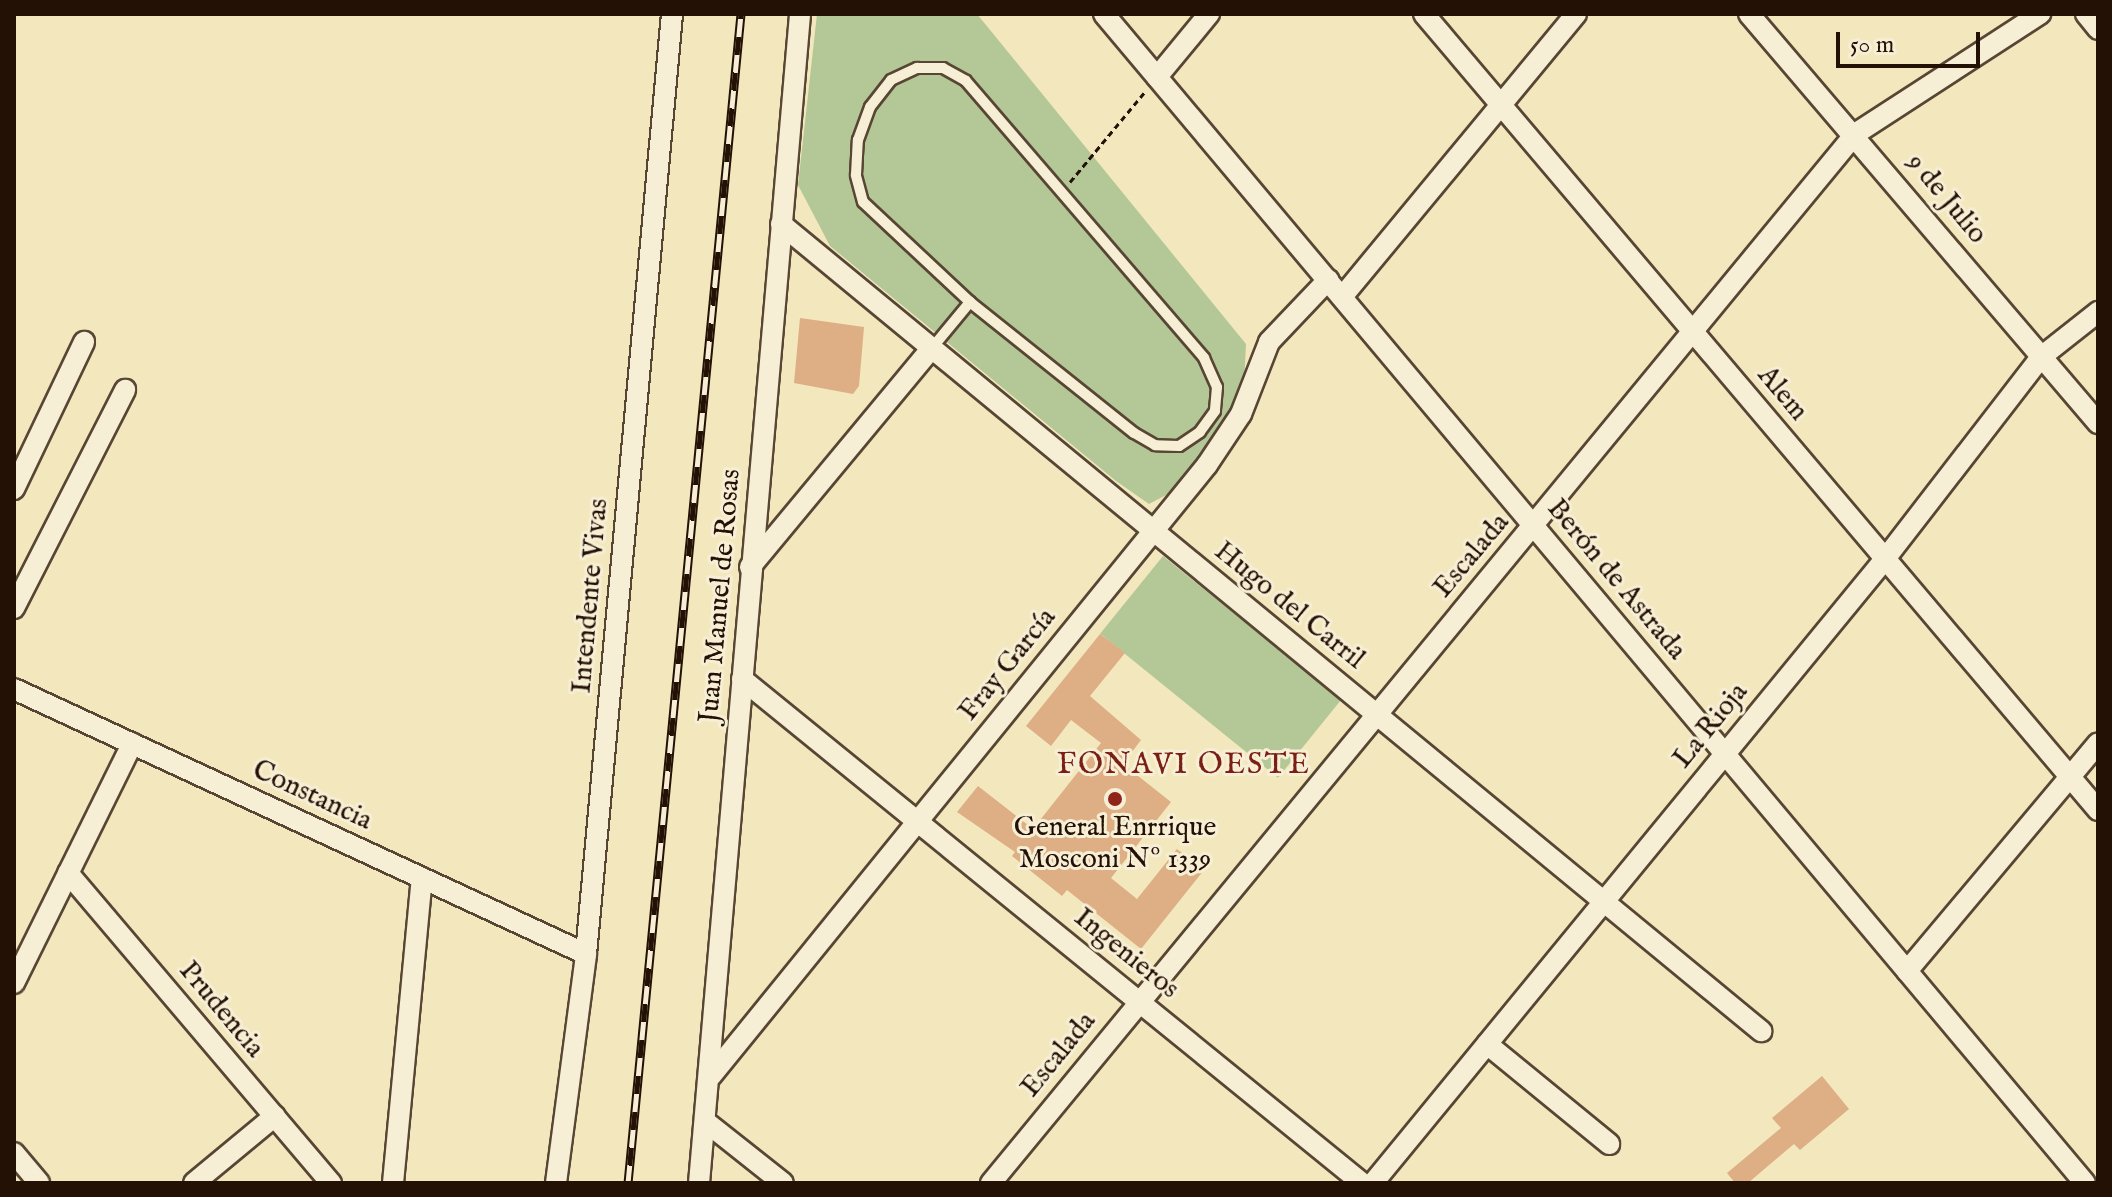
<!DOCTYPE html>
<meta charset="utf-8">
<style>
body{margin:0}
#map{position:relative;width:2112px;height:1197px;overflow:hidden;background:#f3e7be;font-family:"IM FELL English",serif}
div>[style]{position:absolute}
.green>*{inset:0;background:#b4c796;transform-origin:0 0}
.building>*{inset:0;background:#deae85}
.path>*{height:3px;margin-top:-1.5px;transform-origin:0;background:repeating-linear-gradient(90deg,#241106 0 6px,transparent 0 10px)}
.roads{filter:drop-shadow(2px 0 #584634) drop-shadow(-2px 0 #584634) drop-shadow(0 2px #584634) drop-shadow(0 -2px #584634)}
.service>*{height:10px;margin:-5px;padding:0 5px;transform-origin:5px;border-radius:5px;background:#f7efd5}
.minor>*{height:20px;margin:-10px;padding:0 10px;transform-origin:10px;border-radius:10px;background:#f7efd5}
.rail>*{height:9px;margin-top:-4.5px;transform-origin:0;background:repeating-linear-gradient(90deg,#f7efd5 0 18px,#241106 0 36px);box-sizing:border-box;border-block:2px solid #241106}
.dots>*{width:22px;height:22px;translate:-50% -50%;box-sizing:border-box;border:4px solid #f7efd5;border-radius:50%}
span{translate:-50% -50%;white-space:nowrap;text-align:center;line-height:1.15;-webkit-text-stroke:6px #f7efd5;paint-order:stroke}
.street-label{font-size:28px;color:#241106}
.poi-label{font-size:28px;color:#241106}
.neighbourhood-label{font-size:30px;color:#7a1f14;letter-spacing:2px}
.frame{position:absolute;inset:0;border:16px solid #241106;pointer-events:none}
.scale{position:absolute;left:1836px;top:32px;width:144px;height:36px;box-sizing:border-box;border:4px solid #241106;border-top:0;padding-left:10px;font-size:24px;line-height:28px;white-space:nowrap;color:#241106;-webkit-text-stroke:6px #f7efd5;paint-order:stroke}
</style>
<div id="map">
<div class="green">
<i style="clip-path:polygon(817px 14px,977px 14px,1246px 344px,1244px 384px,1228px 420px,1168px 494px,1149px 504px,1116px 481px,830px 246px,798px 185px)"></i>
<i style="left:1163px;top:556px;width:229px;height:100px;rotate:39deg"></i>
</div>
<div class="building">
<i style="clip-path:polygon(800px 318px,864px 327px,859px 386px,853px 394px,794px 383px)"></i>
<i style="clip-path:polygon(1100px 634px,1125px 653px,1090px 696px,1141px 740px,1123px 764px,1171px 802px,1111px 878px,1137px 899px,1177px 849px,1204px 870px,1141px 949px,1067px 890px,1062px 896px,1012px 856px,1015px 852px,957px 812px,978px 786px,1033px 829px,1101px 743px,1071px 720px,1051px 746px,1026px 726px)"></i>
<i style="clip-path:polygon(1822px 1076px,1849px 1109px,1800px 1150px,1794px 1144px,1748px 1183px,1735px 1183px,1727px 1173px,1781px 1128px,1772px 1118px)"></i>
</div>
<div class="path">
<i style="left:1070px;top:182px;width:116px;rotate:-50.3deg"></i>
</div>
<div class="roads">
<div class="service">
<i style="left:917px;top:68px;width:26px"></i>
<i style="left:943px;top:68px;width:26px;rotate:29deg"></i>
<i style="left:966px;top:81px;width:365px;rotate:49.3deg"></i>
<i style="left:1204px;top:358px;width:32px;rotate:66deg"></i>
<i style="left:1217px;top:387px;width:24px;rotate:95deg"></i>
<i style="left:1215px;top:411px;width:26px;rotate:126deg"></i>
<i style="left:1200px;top:432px;width:25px;rotate:146deg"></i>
<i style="left:1179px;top:446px;width:24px;rotate:-178deg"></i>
<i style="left:1155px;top:445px;width:24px;rotate:-150deg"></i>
<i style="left:1134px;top:433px;width:210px;rotate:-141.4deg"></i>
<i style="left:970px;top:302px;width:146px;rotate:-136.9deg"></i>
<i style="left:863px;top:202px;width:28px;rotate:-105deg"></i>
<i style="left:856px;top:175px;width:35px;rotate:-87deg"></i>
<i style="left:858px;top:140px;width:35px;rotate:-70deg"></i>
<i style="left:870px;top:107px;width:34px;rotate:-52deg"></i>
<i style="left:891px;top:80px;width:29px;rotate:-25deg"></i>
<i style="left:932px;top:348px;width:60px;rotate:-50.4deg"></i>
</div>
<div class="minor">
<i style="left:1104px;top:14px;width:1526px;rotate:50deg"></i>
<i style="left:1424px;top:14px;width:1043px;rotate:49.74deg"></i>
<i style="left:1749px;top:14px;width:538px;rotate:49.53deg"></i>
<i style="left:2086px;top:14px;width:19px;rotate:51deg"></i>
<i style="left:1157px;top:77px;width:82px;rotate:-50.5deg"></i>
<i style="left:781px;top:224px;width:1270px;rotate:39.47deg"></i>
<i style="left:1342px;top:297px;width:367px;rotate:-50.4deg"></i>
<i style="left:14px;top:489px;width:163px;rotate:-64.5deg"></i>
<i style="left:750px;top:567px;width:285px;rotate:-50.3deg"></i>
<i style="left:14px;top:608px;width:245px;rotate:-63deg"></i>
<i style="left:742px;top:679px;width:799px;rotate:39.11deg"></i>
<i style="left:14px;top:689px;width:630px;rotate:24.86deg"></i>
<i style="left:68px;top:873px;width:407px;rotate:49.7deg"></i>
<i style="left:1907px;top:971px;width:297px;rotate:-50deg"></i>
<i style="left:14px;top:983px;width:267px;rotate:-63.7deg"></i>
<i style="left:1487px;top:1044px;width:158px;rotate:39.3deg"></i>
<i style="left:711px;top:1076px;width:787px;rotate:-50.93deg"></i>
<i style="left:1207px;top:465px;width:61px;rotate:-56.3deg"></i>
<i style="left:1241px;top:414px;width:77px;rotate:-68.7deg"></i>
<i style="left:1269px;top:342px;width:86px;rotate:-46.4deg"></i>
<i style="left:706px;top:1122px;width:98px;rotate:38.4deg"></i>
<i style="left:14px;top:1153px;width:39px;rotate:50deg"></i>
<i style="left:194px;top:1183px;width:105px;rotate:-39.6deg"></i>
<i style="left:393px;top:1183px;width:306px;rotate:-84.6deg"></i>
<i style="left:556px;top:1183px;width:231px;rotate:-82.5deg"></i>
<i style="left:586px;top:954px;width:944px;rotate:-84.77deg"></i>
<i style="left:699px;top:1183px;width:1173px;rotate:-85.06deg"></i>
<i style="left:991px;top:1183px;width:1359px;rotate:-50.52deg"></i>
<i style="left:1855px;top:134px;width:221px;rotate:-33deg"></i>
<i style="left:1373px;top:1183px;width:807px;rotate:-50.63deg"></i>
<i style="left:1885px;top:559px;width:255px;rotate:-52.3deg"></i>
<i style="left:2041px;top:357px;width:73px;rotate:-38.3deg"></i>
</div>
</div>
<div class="rail">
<i style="left:628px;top:1183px;width:1174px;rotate:-84.48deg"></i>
</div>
<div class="dots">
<i style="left:1115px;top:799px;background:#8f2418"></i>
</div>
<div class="street-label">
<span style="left:1946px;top:199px;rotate:50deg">9 de Julio</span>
<span style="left:1782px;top:394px;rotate:50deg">Alem</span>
<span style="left:1472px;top:556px;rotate:-50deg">Escalada</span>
<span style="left:1616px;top:580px;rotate:50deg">Berón de Astrada</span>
<span style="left:591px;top:596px;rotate:-85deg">Intendente Vivas</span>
<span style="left:721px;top:596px;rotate:-85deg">Juan Manuel de Rosas</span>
<span style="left:1289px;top:606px;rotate:39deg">Hugo del Carril</span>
<span style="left:1008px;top:665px;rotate:-51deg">Fray García</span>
<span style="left:1711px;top:726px;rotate:-51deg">La Rioja</span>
<span style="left:312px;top:796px;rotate:25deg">Constancia</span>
<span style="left:1126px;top:954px;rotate:39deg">Ingenieros</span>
<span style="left:221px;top:1010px;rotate:50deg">Prudencia</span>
<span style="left:1059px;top:1055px;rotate:-51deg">Escalada</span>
</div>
<div class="poi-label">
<span style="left:1115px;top:844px">General Enrrique<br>Mosconi Nº 1339</span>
</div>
<div class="neighbourhood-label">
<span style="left:1184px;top:765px">FONAVI OESTE</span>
</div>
<div class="frame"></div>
<div class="scale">50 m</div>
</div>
